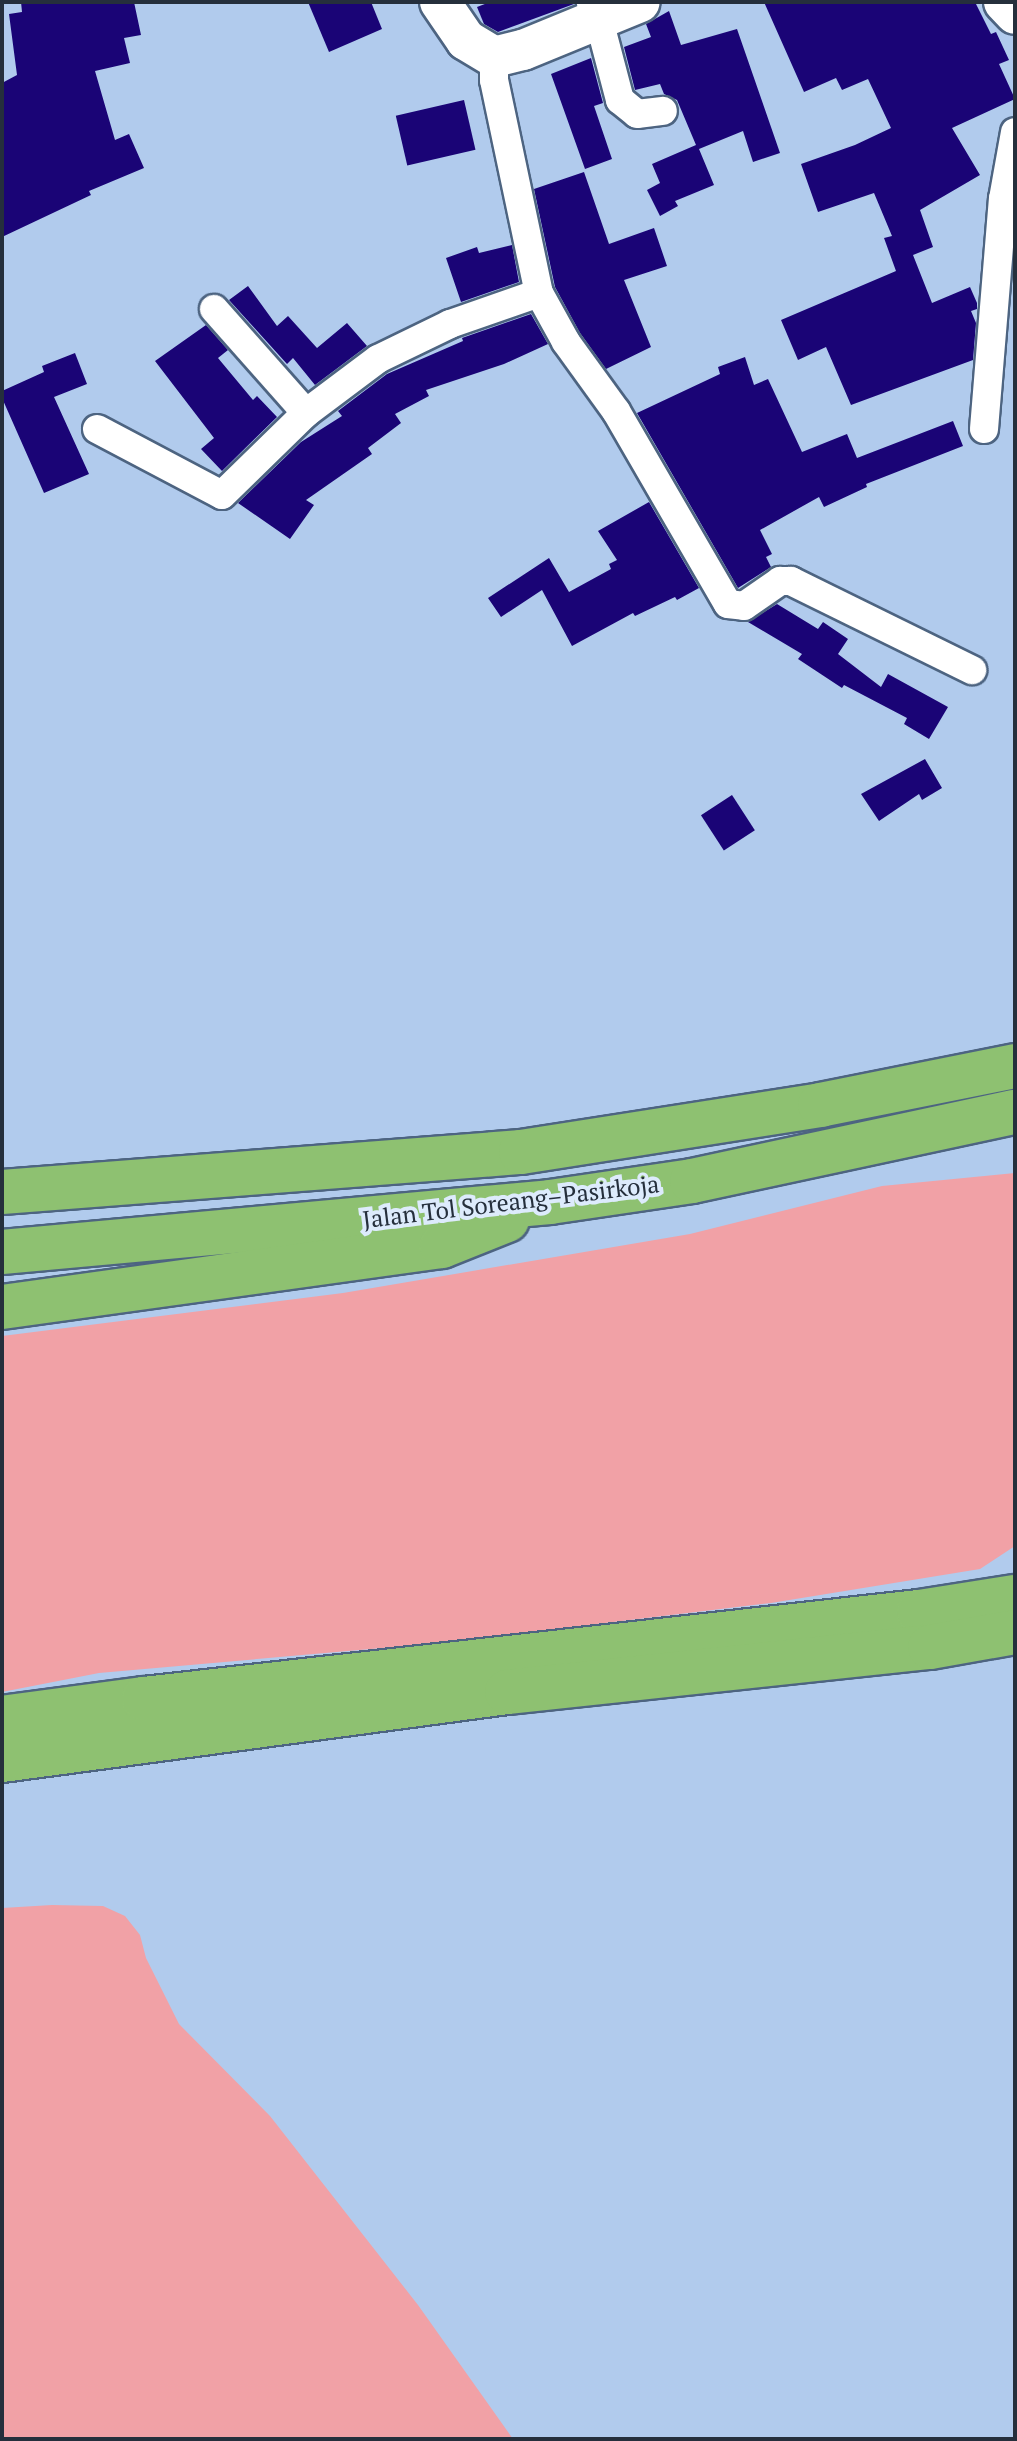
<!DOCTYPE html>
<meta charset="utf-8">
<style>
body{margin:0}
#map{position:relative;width:1017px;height:2441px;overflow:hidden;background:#b1cbed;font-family:"PT Serif",serif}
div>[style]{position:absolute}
.green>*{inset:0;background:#f1a1a6}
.building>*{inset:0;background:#1a0476;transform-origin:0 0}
.roads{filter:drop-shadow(2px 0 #4d6481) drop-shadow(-2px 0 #4d6481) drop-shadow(0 2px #4d6481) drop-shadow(0 -2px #4d6481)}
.street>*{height:28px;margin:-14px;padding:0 14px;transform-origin:14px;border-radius:14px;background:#fff}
.secondary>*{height:40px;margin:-20px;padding:0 20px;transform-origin:20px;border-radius:20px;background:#fff}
.highway>*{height:44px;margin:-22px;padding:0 22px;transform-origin:22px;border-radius:22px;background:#8ec171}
span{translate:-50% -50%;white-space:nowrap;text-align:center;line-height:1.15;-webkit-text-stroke:8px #ddebfc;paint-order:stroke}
.street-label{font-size:24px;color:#252f3c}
.frame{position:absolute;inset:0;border:4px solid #252f3c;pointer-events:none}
</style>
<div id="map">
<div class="green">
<i style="clip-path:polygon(1015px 1173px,1015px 1546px,980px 1569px,771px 1603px,439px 1643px,99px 1673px,2px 1692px,2px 1336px,343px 1293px,690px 1234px,882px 1186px)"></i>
<i style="clip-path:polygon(52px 1905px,103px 1906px,125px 1916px,140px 1935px,146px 1958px,179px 2024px,270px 2116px,418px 2305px,513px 2439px,2px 2439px,2px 1908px)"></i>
</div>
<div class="building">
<i style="clip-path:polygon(21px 2px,134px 2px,141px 35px,124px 38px,130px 63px,95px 71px,115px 140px,129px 134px,144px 168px,89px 191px,91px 195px,2px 237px,2px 83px,17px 75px,9px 14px,22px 12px)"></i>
<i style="clip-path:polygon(308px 2px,371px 2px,382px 29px,329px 52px)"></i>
<i style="clip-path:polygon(490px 2px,574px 2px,574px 4px,498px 32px,484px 24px,477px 7px)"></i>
<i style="clip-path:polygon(764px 2px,975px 2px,991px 34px,996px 32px,1009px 60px,999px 64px,1015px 99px,952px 128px,980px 175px,920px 210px,933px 247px,913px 255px,932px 303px,970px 287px,977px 303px,977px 309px,971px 311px,976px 323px,973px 360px,851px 405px,826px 347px,798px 360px,781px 320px,896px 271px,884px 238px,892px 236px,874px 193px,818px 212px,801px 164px,855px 145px,891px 128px,868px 79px,842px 90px,836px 78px,804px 92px)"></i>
<i style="clip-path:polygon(669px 11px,681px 45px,737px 29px,780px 153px,753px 162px,743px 131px,699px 149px,714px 185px,675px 201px,678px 206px,660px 216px,647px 190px,660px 183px,652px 164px,696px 145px,677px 100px,664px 94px,660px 84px,635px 90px,624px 47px,651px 37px,646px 24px)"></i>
<i style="clip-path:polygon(591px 58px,603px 103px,594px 106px,612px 159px,585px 169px,551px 74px)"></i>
<i style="left:464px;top:100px;width:51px;height:70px;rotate:77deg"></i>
<i style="clip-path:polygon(584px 172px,609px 244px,654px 228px,667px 266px,624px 280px,651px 347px,606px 369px,580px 333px,555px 287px,534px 189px)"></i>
<i style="clip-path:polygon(512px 245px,519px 282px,461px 302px,446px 258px,477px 247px,479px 253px)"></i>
<i style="clip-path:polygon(248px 286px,277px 326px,288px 316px,317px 348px,347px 323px,367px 346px,315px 385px,293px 358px,287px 364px,229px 300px)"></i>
<i style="clip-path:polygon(531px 314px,548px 344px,504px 364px,426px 390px,429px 396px,395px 414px,401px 423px,368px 448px,372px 454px,306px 500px,314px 505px,290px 539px,238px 503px,301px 442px,342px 416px,338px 411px,387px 374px,463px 341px,462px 338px)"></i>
<i style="clip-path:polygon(206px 325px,228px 350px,218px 358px,253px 400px,257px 396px,277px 417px,222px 471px,201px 449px,214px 438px,155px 361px)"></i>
<i style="clip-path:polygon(75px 353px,87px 384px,54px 397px,89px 474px,44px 493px,2px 398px,2px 391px,44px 372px,42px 366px)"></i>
<i style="clip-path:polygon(745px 357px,754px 385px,768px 379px,802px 452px,847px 434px,857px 458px,953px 421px,963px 446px,866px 484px,867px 487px,824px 507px,819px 497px,760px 530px,772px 554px,766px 557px,771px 567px,738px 588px,637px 413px,720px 374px,718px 367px)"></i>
<i style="clip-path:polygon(649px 502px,699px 588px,677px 600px,675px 597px,635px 616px,633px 613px,572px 646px,542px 590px,501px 617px,488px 598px,549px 558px,569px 592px,611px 569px,609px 564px,617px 560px,598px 531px)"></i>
<i style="clip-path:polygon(777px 604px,818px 629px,823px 622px,848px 639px,838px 654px,881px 687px,888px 674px,948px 707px,929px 739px,904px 724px,907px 718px,844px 685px,842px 688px,798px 659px,802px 654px,748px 622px)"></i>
<i style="clip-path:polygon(925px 759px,942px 788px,922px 800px,919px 794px,879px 821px,861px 794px)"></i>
<i style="left:732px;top:795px;width:42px;height:37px;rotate:57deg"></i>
</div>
<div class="roads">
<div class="street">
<i style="left:591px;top:3px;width:19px;rotate:65deg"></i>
<i style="left:599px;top:20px;width:83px;rotate:75.3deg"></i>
<i style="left:620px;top:100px;width:22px;rotate:39deg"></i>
<i style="left:637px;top:114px;width:26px;rotate:-7deg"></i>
<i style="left:494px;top:57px;width:23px;rotate:90deg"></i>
<i style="left:494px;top:80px;width:218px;rotate:78.1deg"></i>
<i style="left:539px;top:293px;width:56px;rotate:61.1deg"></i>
<i style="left:566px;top:342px;width:85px;rotate:54.1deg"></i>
<i style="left:616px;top:411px;width:223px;rotate:59.9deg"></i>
<i style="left:728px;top:604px;width:16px;rotate:7deg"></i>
<i style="left:744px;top:606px;width:44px;rotate:-34.8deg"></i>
<i style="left:780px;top:581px;width:11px"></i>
<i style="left:791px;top:581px;width:202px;rotate:26.2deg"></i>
<i style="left:214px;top:309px;width:139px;rotate:48.5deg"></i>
<i style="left:97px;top:429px;width:141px;rotate:27.8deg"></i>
<i style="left:222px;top:495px;width:117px;rotate:-44.3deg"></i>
<i style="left:306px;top:413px;width:90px;rotate:-36.9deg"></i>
<i style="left:378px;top:359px;width:80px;rotate:-25.9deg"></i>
<i style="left:450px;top:324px;width:94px;rotate:-19.2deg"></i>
<i style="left:984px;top:429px;width:231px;rotate:-85.3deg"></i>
<i style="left:1003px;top:199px;width:68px;rotate:-79.8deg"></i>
</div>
<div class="secondary">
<i style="left:440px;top:2px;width:46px;rotate:55.6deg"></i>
<i style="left:466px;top:40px;width:33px;rotate:31deg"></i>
<i style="left:494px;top:57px;width:30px;rotate:-14deg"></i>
<i style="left:523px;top:50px;width:126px;rotate:-22.3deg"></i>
<i style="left:1004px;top:2px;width:16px;rotate:47deg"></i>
</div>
<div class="highway">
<i style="left:2px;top:1192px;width:521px;rotate:-4.41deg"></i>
<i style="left:521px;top:1152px;width:303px;rotate:-8.9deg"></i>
<i style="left:820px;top:1105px;width:199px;rotate:-11.3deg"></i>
<i style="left:2px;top:1252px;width:550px;rotate:-5.21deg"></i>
<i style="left:550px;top:1202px;width:144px;rotate:-8.4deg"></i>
<i style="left:692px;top:1181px;width:330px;rotate:-12.1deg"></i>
<i style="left:2px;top:1307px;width:444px;rotate:-7.9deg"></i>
<i style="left:442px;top:1246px;width:70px;rotate:-21.8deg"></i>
<i style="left:2px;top:1718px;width:143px;rotate:-7.6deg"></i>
<i style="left:144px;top:1699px;width:780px;rotate:-6.41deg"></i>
<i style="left:919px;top:1612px;width:97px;rotate:-8.9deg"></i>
<i style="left:2px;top:1760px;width:510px;rotate:-7.67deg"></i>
<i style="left:507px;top:1692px;width:425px;rotate:-6.1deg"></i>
<i style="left:930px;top:1647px;width:86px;rotate:-10deg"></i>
</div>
</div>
<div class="street-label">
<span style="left:511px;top:1202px;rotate:-7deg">Jalan Tol Soreang–Pasirkoja</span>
</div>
<div class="frame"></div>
</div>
